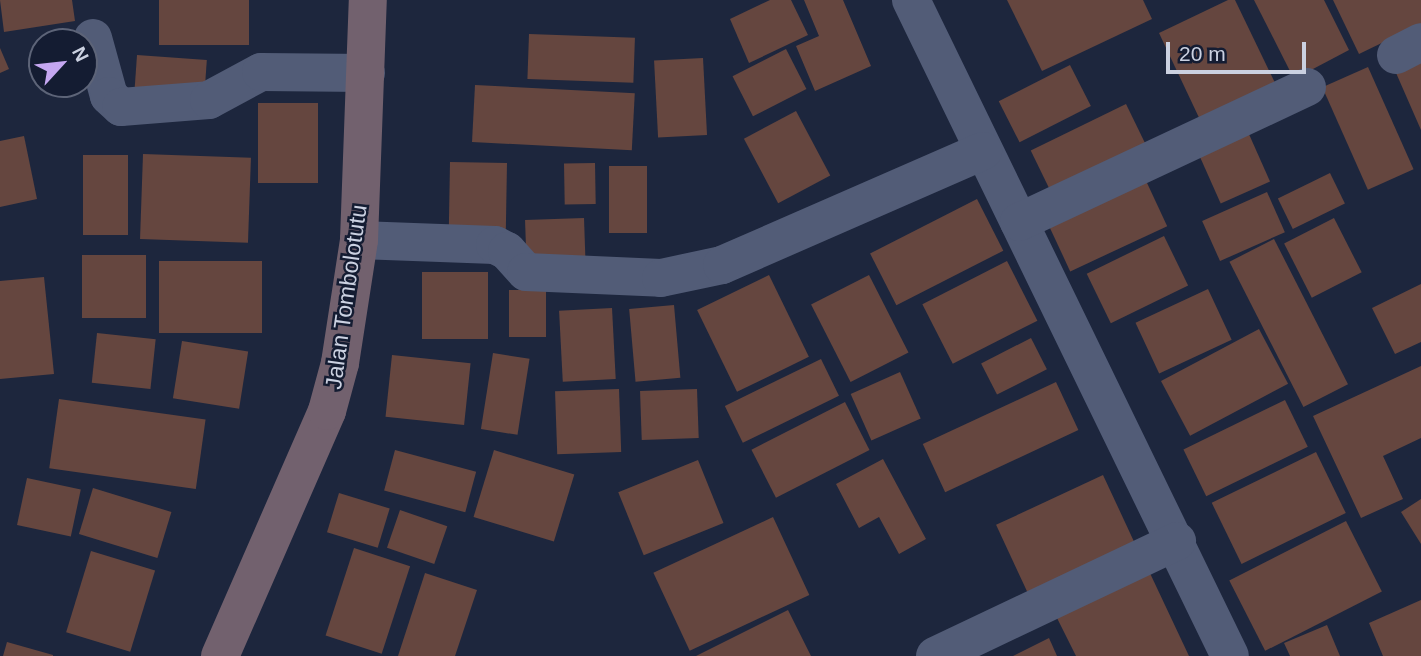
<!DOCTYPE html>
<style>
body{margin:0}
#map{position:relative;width:1421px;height:656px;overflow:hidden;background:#1d263d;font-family:Helvetica,sans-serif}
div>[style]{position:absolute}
.building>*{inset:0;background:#65463f;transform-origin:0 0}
.street>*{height:38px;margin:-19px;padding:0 19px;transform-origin:19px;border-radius:19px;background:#525c77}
.secondary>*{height:38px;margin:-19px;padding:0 19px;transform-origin:19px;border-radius:19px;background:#72616e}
span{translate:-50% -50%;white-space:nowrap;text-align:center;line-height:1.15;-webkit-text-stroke:5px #141c32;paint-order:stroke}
.street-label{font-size:23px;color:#cbd1e1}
.north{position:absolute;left:28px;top:28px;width:70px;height:70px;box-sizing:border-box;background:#141c32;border:2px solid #5d6478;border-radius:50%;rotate:63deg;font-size:19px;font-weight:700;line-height:28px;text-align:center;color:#cbd1e1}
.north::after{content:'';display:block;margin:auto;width:24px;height:32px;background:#c5a7f1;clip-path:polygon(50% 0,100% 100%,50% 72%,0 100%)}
.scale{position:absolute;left:1166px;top:42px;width:140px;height:32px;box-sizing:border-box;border:4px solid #cbd1e1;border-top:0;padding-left:9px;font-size:21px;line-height:24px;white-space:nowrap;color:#cbd1e1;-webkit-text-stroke:5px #141c32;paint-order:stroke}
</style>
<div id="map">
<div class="building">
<i style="clip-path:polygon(0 0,72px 0,75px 21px,4px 32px)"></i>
<i style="left:159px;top:0;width:90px;height:45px"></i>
<i style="clip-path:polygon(770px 0,791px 0,808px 35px,749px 63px,730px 19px)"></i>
<i style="clip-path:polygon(804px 0,843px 0,871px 66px,815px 91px,796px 46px,819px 36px)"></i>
<i style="clip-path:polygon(1007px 0,1143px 0,1152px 19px,1042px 71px)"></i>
<i style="clip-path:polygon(1228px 0,1235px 0,1277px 87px,1202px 124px,1159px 33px)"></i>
<i style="clip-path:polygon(1254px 0,1324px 0,1349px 50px,1294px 79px)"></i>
<i style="clip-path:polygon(1333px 0,1421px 0,1421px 24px,1359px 54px)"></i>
<i style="left:529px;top:34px;width:106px;height:45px;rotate:2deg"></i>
<i style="clip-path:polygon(0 48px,9px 69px,0 73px)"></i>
<i style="left:786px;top:49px;width:45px;height:60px;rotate:63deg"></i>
<i style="clip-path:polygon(1421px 53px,1421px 130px,1393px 66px)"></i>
<i style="left:137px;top:55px;width:70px;height:37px;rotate:4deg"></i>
<i style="left:703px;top:58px;width:77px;height:49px;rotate:87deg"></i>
<i style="left:1070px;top:65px;width:46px;height:80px;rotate:63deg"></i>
<i style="left:1368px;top:67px;width:112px;height:50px;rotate:66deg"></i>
<i style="left:475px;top:85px;width:160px;height:57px;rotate:3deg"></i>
<i style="left:258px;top:103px;width:60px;height:80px"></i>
<i style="left:1126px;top:104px;width:50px;height:106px;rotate:64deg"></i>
<i style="left:796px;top:111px;width:73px;height:59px;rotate:62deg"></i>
<i style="left:1244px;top:123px;width:64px;height:54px;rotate:66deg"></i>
<i style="clip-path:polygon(24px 136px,37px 199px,0 207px,0 141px)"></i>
<i style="left:143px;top:154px;width:108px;height:85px;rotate:2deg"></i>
<i style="left:83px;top:155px;width:45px;height:80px"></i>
<i style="left:450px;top:162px;width:57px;height:69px;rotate:1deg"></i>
<i style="left:595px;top:163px;width:41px;height:31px;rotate:89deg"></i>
<i style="left:609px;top:166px;width:38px;height:67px"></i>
<i style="left:1141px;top:170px;width:62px;height:107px;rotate:65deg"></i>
<i style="left:1330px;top:173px;width:34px;height:58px;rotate:64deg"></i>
<i style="left:1267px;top:192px;width:44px;height:71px;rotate:66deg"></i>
<i style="left:977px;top:199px;width:58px;height:120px;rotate:63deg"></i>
<i style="left:584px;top:218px;width:48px;height:59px;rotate:88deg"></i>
<i style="left:1334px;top:218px;width:61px;height:56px;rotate:63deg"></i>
<i style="left:1164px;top:236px;width:55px;height:86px;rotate:64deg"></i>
<i style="left:1274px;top:239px;width:163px;height:50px;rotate:63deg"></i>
<i style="left:82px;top:255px;width:64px;height:63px"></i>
<i style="left:159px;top:261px;width:103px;height:72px"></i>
<i style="left:1007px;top:261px;width:67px;height:95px;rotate:63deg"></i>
<i style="left:422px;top:272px;width:66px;height:67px"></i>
<i style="left:769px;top:275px;width:91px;height:80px;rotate:64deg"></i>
<i style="left:869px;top:275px;width:87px;height:65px;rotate:63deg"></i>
<i style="clip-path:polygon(44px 277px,54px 374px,0 379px,0 281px)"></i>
<i style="clip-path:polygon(1421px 284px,1421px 342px,1395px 354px,1372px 308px)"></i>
<i style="left:1208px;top:289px;width:56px;height:80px;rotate:65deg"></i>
<i style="left:509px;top:290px;width:37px;height:47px"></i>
<i style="left:674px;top:305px;width:73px;height:45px;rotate:85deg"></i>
<i style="left:612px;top:308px;width:71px;height:53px;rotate:87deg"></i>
<i style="left:1259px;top:329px;width:62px;height:111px;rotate:62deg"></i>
<i style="left:97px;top:333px;width:59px;height:50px;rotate:6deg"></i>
<i style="left:1031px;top:338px;width:35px;height:56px;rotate:63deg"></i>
<i style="left:182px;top:341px;width:67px;height:58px;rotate:9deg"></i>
<i style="left:493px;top:353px;width:37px;height:77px;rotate:9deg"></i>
<i style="left:392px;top:355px;width:79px;height:62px;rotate:6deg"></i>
<i style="left:821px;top:359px;width:41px;height:107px;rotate:64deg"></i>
<i style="clip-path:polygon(1421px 366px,1421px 438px,1383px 456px,1403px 499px,1361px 518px,1313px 416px)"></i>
<i style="left:900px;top:372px;width:51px;height:54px;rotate:66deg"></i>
<i style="left:1056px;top:382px;width:53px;height:147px;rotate:65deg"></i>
<i style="left:619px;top:389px;width:63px;height:64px;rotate:88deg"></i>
<i style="left:697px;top:389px;width:49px;height:57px;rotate:88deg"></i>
<i style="left:59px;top:399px;width:148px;height:70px;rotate:8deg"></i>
<i style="left:1285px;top:400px;width:52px;height:113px;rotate:64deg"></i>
<i style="left:845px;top:402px;width:54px;height:105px;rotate:63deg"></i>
<i style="left:395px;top:450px;width:84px;height:42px;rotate:15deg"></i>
<i style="left:494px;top:450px;width:84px;height:70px;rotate:17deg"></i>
<i style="left:1316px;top:452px;width:68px;height:116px;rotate:64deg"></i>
<i style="clip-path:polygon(883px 459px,926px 539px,899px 554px,879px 517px,859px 528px,836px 484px)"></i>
<i style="left:698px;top:460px;width:68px;height:86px;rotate:68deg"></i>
<i style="left:1103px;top:475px;width:84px;height:118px;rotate:65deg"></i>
<i style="left:27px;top:478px;width:55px;height:48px;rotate:12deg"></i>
<i style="left:93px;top:488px;width:82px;height:48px;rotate:17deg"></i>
<i style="left:339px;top:493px;width:53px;height:41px;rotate:17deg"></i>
<i style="clip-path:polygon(1421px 499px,1421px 544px,1401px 512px)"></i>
<i style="left:400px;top:510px;width:50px;height:40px;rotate:19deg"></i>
<i style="left:773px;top:517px;width:86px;height:132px;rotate:65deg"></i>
<i style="left:1346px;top:521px;width:79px;height:131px;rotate:63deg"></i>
<i style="left:354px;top:548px;width:59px;height:92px;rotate:18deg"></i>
<i style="left:91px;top:551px;width:67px;height:85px;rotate:17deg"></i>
<i style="clip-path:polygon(1148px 569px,1189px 656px,1076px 656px,1055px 614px)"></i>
<i style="clip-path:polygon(425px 573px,477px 590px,455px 656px,398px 656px)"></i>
<i style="clip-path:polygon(1421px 600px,1421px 656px,1383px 656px,1369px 623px)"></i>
<i style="clip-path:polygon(788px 610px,811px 656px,696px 656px)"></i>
<i style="clip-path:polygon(1327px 625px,1340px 656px,1290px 656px,1284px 643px)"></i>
<i style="clip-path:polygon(1049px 638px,1057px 656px,1013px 656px)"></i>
<i style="clip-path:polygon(7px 642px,53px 655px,53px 656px,3px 656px)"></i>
</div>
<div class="street">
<i style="left:911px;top:0;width:729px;rotate:64.07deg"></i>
<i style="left:93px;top:38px;width:60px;rotate:74.6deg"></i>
<i style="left:109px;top:96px;width:16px;rotate:43deg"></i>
<i style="left:121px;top:107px;width:88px;rotate:-4.5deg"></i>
<i style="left:209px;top:100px;width:59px;rotate:-28.3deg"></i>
<i style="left:261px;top:72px;width:105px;rotate:0.5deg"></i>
<i style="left:1396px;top:55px;width:28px;rotate:-27deg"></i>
<i style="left:1019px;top:222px;width:318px;rotate:-25.1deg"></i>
<i style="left:359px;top:240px;width:136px;rotate:2.1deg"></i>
<i style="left:495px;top:245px;width:13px;rotate:27deg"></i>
<i style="left:507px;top:251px;width:28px;rotate:48deg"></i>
<i style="left:526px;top:272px;width:135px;rotate:2.5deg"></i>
<i style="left:661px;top:278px;width:62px;rotate:-12deg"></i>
<i style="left:722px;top:265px;width:285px;rotate:-23.6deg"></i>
<i style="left:935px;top:656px;width:268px;rotate:-25.4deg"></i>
</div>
<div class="secondary">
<i style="left:220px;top:656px;width:267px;rotate:-66.4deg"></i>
<i style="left:327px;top:411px;width:50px;rotate:-74.8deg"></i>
<i style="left:340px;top:363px;width:124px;rotate:-81.2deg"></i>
<i style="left:359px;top:240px;width:240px;rotate:-87.9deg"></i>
</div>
<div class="street-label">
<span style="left:346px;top:297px;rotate:-82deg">Jalan Tombolotutu</span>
</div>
<div class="north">N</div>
<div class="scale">20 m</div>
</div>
